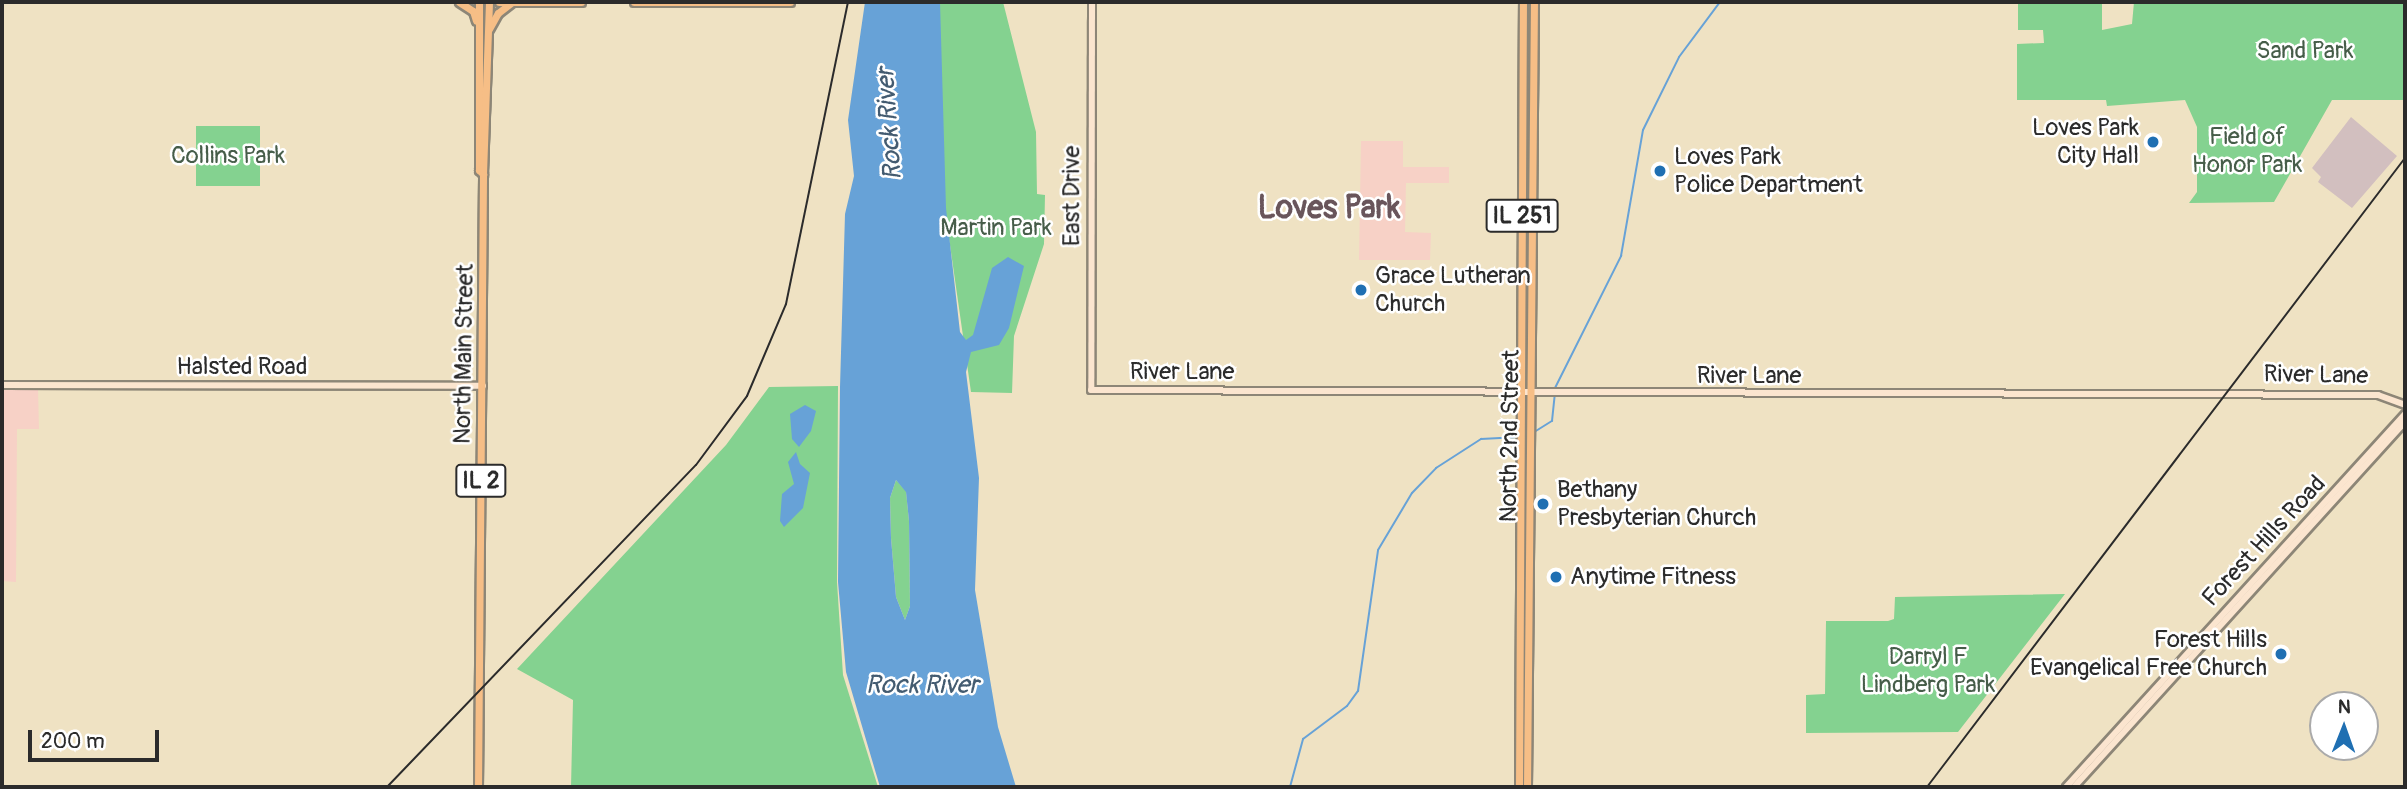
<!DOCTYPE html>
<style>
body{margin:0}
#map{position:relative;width:2407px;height:789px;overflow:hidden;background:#efe2c3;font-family:Pangolin,sans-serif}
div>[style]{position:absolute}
.built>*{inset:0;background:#f7d1c6}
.industrial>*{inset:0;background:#d2bfbf}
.green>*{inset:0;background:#84d290;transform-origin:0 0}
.water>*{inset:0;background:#67a2d7}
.stream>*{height:2px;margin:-1px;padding:0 1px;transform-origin:1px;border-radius:1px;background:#67a2d7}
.roads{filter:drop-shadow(2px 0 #8d8677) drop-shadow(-2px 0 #8d8677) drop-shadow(0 2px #8d8677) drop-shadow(0 -2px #8d8677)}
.secondary>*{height:6px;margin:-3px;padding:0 3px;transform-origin:3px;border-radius:3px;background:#fbe5cf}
.primary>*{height:7px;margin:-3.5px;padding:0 3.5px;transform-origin:3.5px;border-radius:3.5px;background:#f6be86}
.rail>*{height:2px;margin:-1px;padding:0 1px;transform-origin:1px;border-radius:1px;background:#2b2b2b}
.dots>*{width:19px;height:19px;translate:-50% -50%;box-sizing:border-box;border:4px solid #fff;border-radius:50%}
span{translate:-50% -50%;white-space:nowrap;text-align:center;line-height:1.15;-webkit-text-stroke:5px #fff;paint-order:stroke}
.shield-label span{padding:2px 5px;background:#fff;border:2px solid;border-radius:5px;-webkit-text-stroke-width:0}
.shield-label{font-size:23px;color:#2b2b2b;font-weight:700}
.park-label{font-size:24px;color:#465d49}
.poi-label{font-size:24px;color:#2b2b2b}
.right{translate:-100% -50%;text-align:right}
.left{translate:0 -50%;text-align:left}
.street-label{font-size:24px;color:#2b2b2b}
.water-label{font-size:26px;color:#435b70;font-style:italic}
.district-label{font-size:32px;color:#69555b;font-weight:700}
.frame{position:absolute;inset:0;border:4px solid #2b2b2b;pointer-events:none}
.north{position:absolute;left:2309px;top:691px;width:70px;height:70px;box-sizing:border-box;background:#fff;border:2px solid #aaa;border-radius:50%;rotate:1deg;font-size:19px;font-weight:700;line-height:28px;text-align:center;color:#2b2b2b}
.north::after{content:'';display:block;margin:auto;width:24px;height:32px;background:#1f6fb2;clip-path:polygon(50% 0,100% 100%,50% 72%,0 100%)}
.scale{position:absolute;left:28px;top:730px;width:131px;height:32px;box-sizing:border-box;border:4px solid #2b2b2b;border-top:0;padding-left:9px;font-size:21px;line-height:24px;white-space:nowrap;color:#2b2b2b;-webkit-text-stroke:5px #fff;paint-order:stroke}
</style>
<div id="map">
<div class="built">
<i style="clip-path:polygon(1361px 141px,1403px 141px,1403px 167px,1449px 167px,1449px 183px,1406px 183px,1405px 232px,1431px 233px,1430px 260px,1359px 260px)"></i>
<i style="clip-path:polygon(2px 388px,38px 388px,39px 429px,17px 429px,16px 582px,2px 581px)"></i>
</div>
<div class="industrial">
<i style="clip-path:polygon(2351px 117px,2397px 156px,2352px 208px,2318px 182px,2321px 177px,2312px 168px)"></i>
</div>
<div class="green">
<i style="clip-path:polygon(938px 2px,1003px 2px,1036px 132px,1037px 194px,1045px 195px,1044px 244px,1014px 336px,1012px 393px,971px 392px,945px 210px)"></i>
<i style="clip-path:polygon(2018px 2px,2102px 2px,2102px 30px,2132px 24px,2134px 2px,2405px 2px,2405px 100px,2332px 100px,2274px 202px,2189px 203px,2197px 192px,2197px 127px,2185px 100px,2107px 106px,2106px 100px,2017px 100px,2017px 44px,2044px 43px,2043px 30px,2018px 30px)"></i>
<i style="left:196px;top:126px;width:64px;height:60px"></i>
<i style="clip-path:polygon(838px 386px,837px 582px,843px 675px,878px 787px,571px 787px,573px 700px,517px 669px,726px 445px,769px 387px)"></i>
<i style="clip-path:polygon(896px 480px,906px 491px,909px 521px,910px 606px,905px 620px,896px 597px,891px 538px,890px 498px)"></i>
<i style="clip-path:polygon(2065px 594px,1958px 732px,1806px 733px,1806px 695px,1825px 694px,1826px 621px,1888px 621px,1894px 619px,1895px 597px)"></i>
</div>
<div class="water">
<i style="clip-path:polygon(evenodd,865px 2px,940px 2px,946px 208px,960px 332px,966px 340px,973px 335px,992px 268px,1008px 257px,1024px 266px,1009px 328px,999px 345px,971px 352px,966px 372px,979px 478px,975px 590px,998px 727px,1016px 787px,880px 787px,846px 672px,838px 582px,840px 387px,845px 214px,854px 176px,848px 120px,865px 2px,896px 480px,906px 492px,909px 521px,910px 606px,905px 620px,896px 597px,891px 538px,890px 498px,896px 480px)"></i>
<i style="clip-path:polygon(805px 405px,816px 411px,811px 431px,799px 447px,792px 439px,790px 414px)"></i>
<i style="clip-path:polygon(796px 452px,800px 464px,810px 473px,803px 508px,784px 527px,780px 521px,782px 494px,794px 484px,788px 462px)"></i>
</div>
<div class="stream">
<i style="left:1555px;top:388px;width:148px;rotate:-63.4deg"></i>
<i style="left:1621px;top:256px;width:128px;rotate:-80.1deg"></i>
<i style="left:1643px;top:130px;width:81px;rotate:-63.7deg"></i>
<i style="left:1679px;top:57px;width:69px;rotate:-53.3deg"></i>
<i style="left:1531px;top:434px;width:25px;rotate:-32deg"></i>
<i style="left:1552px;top:421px;width:28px;rotate:-84deg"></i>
<i style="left:1290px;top:787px;width:50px;rotate:-74.8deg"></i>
<i style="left:1303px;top:739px;width:55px;rotate:-36.9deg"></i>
<i style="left:1347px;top:706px;width:19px;rotate:-54deg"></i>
<i style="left:1358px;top:691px;width:142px;rotate:-81.9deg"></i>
<i style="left:1378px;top:550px;width:66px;rotate:-59.2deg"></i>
<i style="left:1412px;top:493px;width:35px;rotate:-46deg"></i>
<i style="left:1436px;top:468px;width:54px;rotate:-32.8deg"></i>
<i style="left:1481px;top:439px;width:38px;rotate:-3deg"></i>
</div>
<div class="roads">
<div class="secondary">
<i style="left:1092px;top:2px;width:388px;rotate:90.1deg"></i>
<i style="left:1091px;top:390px;width:1287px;rotate:0.22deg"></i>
<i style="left:2378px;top:395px;width:29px;rotate:20deg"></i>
<i style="left:2px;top:385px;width:481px;rotate:0.1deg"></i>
<i style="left:2066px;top:787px;width:504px;rotate:-47.73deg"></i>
<i style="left:2074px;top:787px;width:493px;rotate:-47.8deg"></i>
</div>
<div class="primary">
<i style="left:459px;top:2px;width:17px;rotate:33deg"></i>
<i style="left:473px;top:11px;width:10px;rotate:73deg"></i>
<i style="left:479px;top:2px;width:168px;rotate:90deg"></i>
<i style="left:479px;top:170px;width:6px;rotate:45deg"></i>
<i style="left:499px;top:2px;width:82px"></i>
<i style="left:634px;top:2px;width:156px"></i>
<i style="left:489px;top:29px;width:18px;rotate:-61deg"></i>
<i style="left:498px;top:13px;width:18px;rotate:-38deg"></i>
<i style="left:478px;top:787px;width:613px;rotate:-89.53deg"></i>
<i style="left:483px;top:174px;width:172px;rotate:-88deg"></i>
<i style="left:1519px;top:787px;width:785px;rotate:-89.71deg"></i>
<i style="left:1527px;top:787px;width:785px;rotate:-89.49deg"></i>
</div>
</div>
<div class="rail">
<i style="left:387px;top:787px;width:446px;rotate:-46.2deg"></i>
<i style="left:696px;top:465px;width:86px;rotate:-53.5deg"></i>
<i style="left:747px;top:396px;width:100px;rotate:-67deg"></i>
<i style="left:786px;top:304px;width:308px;rotate:-78.4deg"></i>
<i style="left:1927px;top:787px;width:790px;rotate:-52.77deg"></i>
</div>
<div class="dots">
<i style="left:2153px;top:142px;background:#1f6fb2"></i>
<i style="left:1660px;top:171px;background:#1f6fb2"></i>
<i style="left:1361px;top:290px;background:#1f6fb2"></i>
<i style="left:1543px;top:504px;background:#1f6fb2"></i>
<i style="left:1556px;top:577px;background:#1f6fb2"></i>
<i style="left:2281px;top:654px;background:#1f6fb2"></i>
</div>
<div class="shield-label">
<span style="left:1522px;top:216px">IL 251</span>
<span style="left:481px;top:481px">IL 2</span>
</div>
<div class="park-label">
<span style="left:2305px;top:51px">Sand Park</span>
<span style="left:2247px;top:151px">Field of<br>Honor Park</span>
<span style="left:228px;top:156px">Collins Park</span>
<span style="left:996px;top:228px">Martin Park</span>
<span style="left:1928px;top:671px">Darryl F<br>Lindberg Park</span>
</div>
<div class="poi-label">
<span class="right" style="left:2139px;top:142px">Loves Park<br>City Hall</span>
<span class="left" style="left:1674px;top:171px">Loves Park<br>Police Department</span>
<span class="left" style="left:1375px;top:290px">Grace Lutheran<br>Church</span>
<span class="left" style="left:1557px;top:504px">Bethany<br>Presbyterian Church</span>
<span class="left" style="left:1570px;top:577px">Anytime Fitness</span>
<span class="right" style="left:2267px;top:654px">Forest Hills<br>Evangelical Free Church</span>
</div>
<div class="street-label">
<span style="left:1072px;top:196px;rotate:-90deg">East Drive</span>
<span style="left:464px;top:354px;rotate:-89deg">North Main Street</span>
<span style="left:242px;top:367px">Halsted Road</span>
<span style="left:1182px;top:372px">River Lane</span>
<span style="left:2316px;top:375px;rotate:1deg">River Lane</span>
<span style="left:1749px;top:376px">River Lane</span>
<span style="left:1510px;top:436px;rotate:-89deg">North 2nd Street</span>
<span style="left:2264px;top:541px;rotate:-47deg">Forest Hills Road</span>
</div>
<div class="water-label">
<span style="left:890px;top:124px;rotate:-94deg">Rock River</span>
<span style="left:922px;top:686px">Rock River</span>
</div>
<div class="district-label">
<span style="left:1329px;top:208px">Loves Park</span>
</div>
<div class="frame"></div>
<div class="north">N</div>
<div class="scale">200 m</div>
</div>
